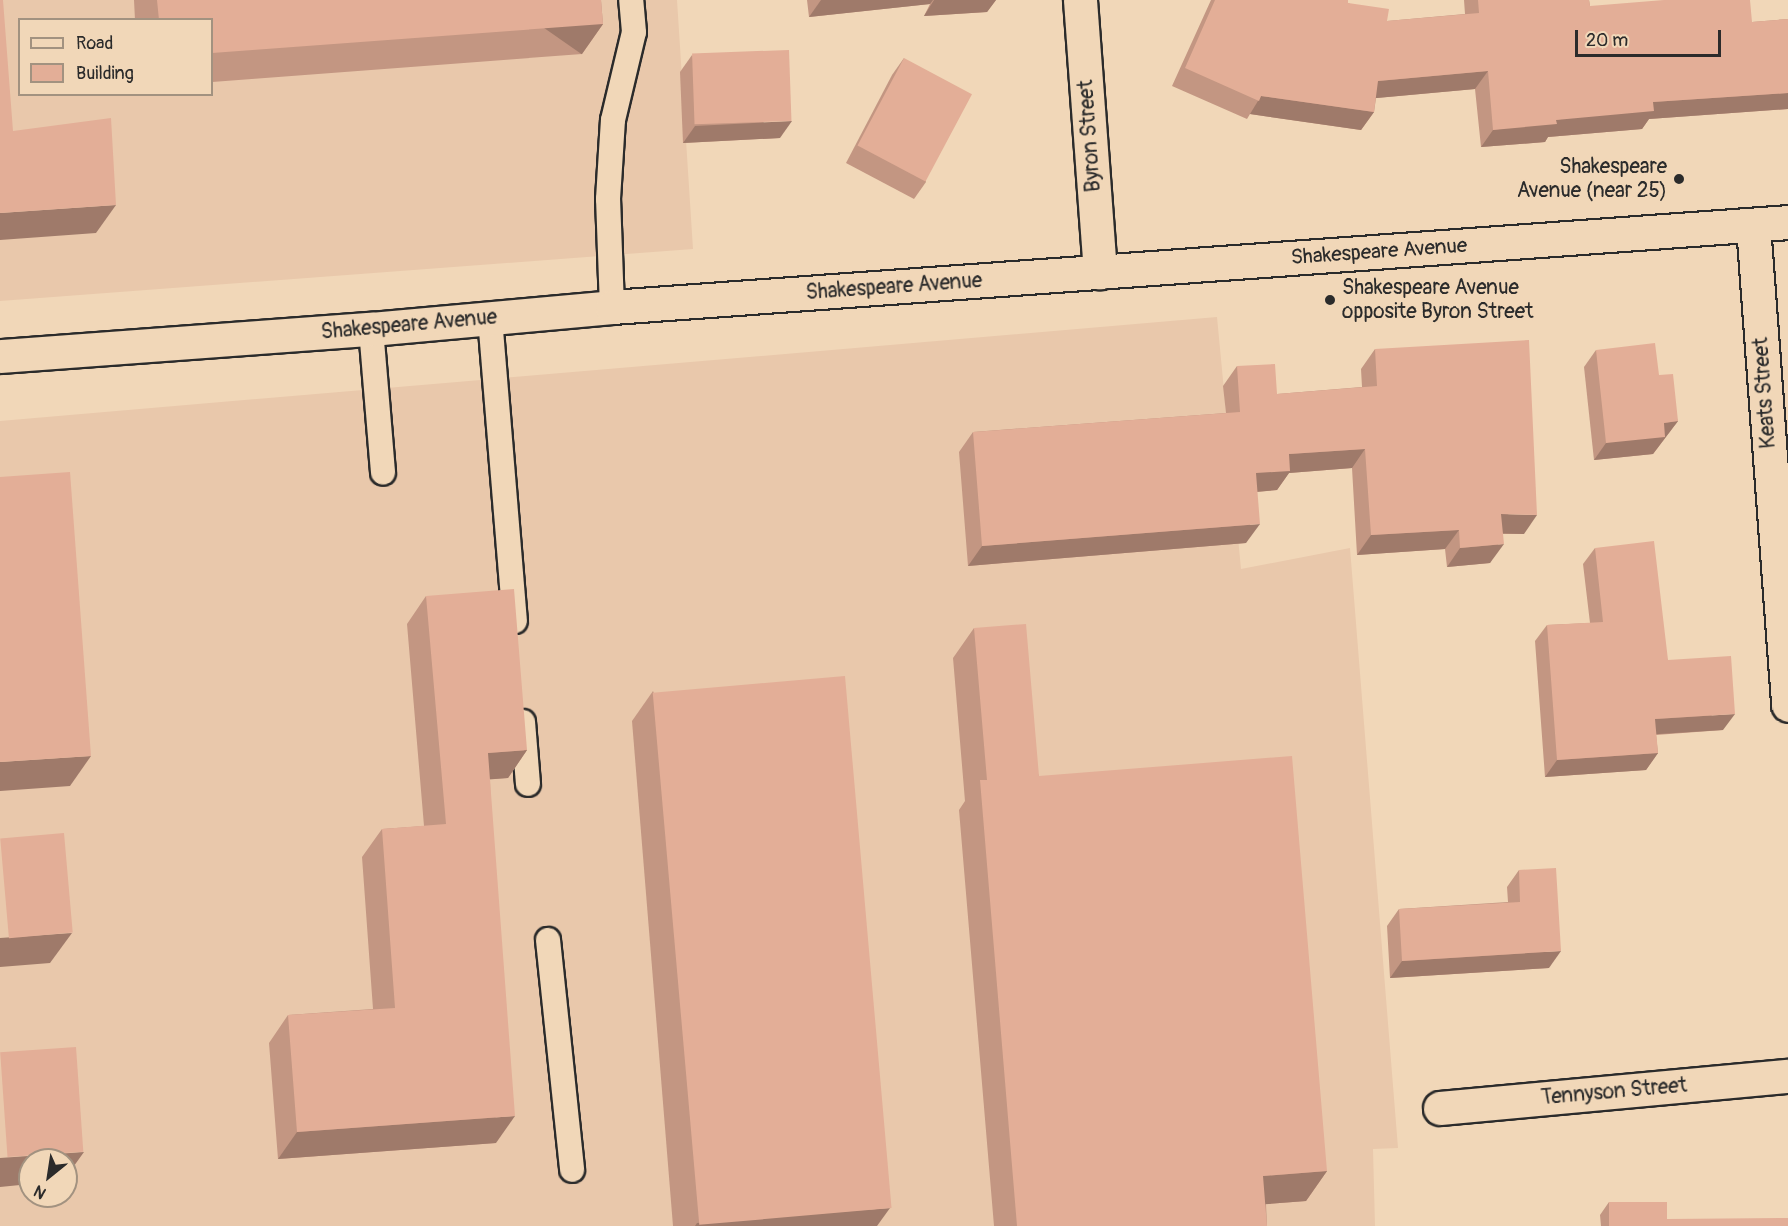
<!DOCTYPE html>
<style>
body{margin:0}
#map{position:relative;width:1788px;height:1226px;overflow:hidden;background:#f1d7b8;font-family:Pangolin,sans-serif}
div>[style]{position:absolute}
.built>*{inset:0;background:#e9c8ab}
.roads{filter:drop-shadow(2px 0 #2b2b2b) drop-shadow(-2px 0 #2b2b2b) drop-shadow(0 2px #2b2b2b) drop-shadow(0 -2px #2b2b2b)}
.lane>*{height:24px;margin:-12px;padding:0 12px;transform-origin:12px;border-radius:12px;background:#f1d7b8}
.street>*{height:33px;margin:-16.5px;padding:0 16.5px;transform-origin:16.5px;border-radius:16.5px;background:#f1d7b8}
.secondary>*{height:33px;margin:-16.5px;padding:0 16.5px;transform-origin:16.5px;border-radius:16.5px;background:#f1d7b8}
.wall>*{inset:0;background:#c39682}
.shaded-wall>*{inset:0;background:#9f7a6a;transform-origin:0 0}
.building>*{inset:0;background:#e3ae97;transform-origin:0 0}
.dots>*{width:16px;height:16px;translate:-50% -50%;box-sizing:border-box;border:3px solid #f1d7b8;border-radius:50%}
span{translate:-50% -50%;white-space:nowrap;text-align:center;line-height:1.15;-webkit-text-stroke:4.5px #f1d7b8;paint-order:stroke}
.street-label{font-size:21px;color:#2b2b2b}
.poi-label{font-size:21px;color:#2b2b2b}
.right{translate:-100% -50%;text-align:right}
.left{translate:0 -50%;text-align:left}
.legend{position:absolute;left:18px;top:18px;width:195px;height:78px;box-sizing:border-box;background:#f1d7b8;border:2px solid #a29280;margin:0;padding:8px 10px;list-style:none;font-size:18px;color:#2b2b2b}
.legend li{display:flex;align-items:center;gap:12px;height:30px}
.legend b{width:30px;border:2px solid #a29280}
.north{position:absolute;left:18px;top:1148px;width:60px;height:60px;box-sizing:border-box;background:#f1d7b8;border:2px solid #a29280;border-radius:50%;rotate:210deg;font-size:16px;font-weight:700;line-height:24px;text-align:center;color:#2b2b2b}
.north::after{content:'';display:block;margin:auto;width:21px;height:27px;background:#2b2b2b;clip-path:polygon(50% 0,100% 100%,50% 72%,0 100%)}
.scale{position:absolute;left:1575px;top:30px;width:146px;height:27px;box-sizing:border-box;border:3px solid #2b2b2b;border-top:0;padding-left:8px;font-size:18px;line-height:21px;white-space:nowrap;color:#2b2b2b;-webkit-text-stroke:4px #f1d7b8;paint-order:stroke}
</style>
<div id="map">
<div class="built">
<i style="clip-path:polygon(evenodd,0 0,677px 0,693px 249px,0 301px,0 0,20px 20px,212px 20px,212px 94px,20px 94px,20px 20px)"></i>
<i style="clip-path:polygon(evenodd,1217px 317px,1241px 569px,1350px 548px,1398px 1148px,1373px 1149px,1375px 1226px,0 1226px,0 421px,1217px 317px,30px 1160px,66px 1160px,66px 1196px,30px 1196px,30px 1160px)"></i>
</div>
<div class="roads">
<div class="lane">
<i style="left:612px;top:307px;width:108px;rotate:-92.1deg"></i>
<i style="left:608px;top:199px;width:79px;rotate:-86.4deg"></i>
<i style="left:613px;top:120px;width:90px;rotate:-76.6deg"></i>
<i style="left:634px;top:32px;width:32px;rotate:-95deg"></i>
<i style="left:490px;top:318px;width:304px;rotate:85.3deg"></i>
<i style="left:371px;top:329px;width:144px;rotate:85.2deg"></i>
<i style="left:523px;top:722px;width:62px;rotate:85.4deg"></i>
<i style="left:548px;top:940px;width:231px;rotate:84deg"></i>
</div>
<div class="street">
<i style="left:1080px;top:0;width:273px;rotate:85.8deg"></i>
<i style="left:1753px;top:225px;width:481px;rotate:85.8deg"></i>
<i style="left:1440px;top:1108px;width:349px;rotate:-5.3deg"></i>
</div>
<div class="secondary">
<i style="left:0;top:356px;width:372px;rotate:-4.2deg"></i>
<i style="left:371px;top:329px;width:242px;rotate:-5.2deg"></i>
<i style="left:612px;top:307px;width:1179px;rotate:-4.13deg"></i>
</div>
</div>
<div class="wall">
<i style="clip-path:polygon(134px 0,601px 0,603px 24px,582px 54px,212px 82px,212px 20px,135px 20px)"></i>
<i style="clip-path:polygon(807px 0,996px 0,987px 12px,924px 16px,930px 4px,809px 17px)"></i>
<i style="clip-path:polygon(1211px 0,1348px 0,1348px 3px,1387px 21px,1465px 14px,1464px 0,1589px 0,1590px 6px,1752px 22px,1788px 19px,1788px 109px,1649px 119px,1642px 129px,1548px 137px,1545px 142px,1481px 147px,1475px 89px,1376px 98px,1374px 112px,1361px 130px,1250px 114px,1247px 119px,1172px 86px)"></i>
<i style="clip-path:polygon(692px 55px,780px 138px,683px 143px,680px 72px)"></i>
<i style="clip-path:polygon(904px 58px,926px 182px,914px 199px,846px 163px,892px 75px)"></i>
<i style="clip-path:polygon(1375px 349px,1524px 534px,1503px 534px,1490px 563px,1447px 567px,1445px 549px,1357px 555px,1352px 468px,1289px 473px,1277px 490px,1257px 492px,1246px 543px,968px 566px,959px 452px,973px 432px,1226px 413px,1223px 386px,1237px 366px,1277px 394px,1362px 387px,1361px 369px)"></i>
<i style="clip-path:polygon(1596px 350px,1659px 375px,1678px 421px,1653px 454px,1594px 460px,1584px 367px)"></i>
<i style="clip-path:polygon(1595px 548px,1668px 660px,1723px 730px,1656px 735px,1658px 753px,1646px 770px,1545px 777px,1535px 641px,1547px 625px,1590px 623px,1583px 564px)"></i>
<i style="clip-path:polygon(426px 596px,527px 750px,508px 778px,490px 779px,496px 1143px,278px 1159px,269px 1043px,288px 1015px,373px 1009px,362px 857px,382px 829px,424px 826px,407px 624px)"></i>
<i style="clip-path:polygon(974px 628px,1039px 776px,1327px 1171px,1306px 1201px,1266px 1204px,1267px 1226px,994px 1226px,959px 810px,965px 801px,953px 658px)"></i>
<i style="clip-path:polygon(653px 691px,877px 1226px,673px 1226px,632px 721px)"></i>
<i style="clip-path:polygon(1519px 870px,1549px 968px,1390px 978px,1387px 926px,1399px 909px,1508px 902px,1507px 887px)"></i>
<i style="clip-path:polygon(1609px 1202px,1667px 1219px,1788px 1226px,1601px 1226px,1600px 1215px)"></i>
</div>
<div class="shaded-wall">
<i style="clip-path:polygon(821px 0,933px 0,930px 4px,809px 17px)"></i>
<i style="clip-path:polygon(934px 0,996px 0,987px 12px,924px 16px)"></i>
<i style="left:603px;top:24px;width:37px;height:392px;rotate:125deg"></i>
<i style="clip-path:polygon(1488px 71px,1475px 89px,1366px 99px,1378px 81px)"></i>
<i style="clip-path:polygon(1788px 93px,1788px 109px,1649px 119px,1642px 129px,1548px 137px,1545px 142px,1481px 147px,1493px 130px,1556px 120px,1653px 102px)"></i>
<i style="clip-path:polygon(1261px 96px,1374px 112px,1361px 130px,1250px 114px)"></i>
<i style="clip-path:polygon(792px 121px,780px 138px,683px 143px,695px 126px)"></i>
<i style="clip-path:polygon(116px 205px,96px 233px,0 240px,0 213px)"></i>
<i style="clip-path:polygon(1678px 421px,1653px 454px,1594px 460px,1606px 443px,1664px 423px)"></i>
<i style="clip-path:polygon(1365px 449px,1352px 468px,1289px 473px,1277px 490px,1242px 493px,1256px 473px,1289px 454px)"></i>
<i style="clip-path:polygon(1501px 514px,1537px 515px,1524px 534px,1487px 533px)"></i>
<i style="clip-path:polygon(1260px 524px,1246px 543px,968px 566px,982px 546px)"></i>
<i style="clip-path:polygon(1459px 530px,1445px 549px,1357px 555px,1371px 535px)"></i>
<i style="clip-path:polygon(1504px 544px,1490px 563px,1447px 567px,1460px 548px)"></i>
<i style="clip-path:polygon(1735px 714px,1723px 730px,1643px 735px,1655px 719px)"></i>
<i style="clip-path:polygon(527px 750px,508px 778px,469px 781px,488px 753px)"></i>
<i style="clip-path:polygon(1658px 753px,1646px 770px,1545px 777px,1557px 760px)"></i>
<i style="clip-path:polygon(91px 756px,70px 786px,0 791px,0 762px)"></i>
<i style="clip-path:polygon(72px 933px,50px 963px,0 967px,0 938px)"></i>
<i style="clip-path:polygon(1561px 951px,1549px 968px,1390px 978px,1402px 961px)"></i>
<i style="clip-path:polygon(515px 1116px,496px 1143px,278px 1159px,297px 1132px)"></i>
<i style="clip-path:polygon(84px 1152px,66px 1177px,66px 1160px,30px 1160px,30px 1184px,0 1187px,0 1158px)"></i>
<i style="clip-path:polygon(1327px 1171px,1306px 1201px,1242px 1206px,1263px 1176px)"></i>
<i style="clip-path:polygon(890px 1208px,877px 1226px,695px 1226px,697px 1223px)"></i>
</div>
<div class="building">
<i style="clip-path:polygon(0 0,3px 0,13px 131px,111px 118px,116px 205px,0 213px)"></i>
<i style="clip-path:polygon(157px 0,601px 0,603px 24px,212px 53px,212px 20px,159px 20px)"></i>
<i style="clip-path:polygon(1215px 0,1348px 0,1348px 3px,1389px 9px,1387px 21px,1479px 13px,1478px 0,1589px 0,1590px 6px,1664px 0,1750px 0,1752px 22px,1788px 19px,1788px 93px,1653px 102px,1654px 111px,1556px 120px,1557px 124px,1493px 130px,1488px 71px,1378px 81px,1374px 112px,1261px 96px,1259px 101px,1185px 68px)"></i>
<i style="left:789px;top:50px;width:71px;height:97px;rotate:88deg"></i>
<i style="left:904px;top:58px;width:77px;height:99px;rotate:28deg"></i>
<i style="clip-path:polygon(1529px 340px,1537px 515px,1501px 514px,1504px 544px,1460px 548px,1459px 530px,1371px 535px,1365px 449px,1289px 454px,1290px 471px,1256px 473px,1260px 524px,982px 546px,973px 432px,1240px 412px,1237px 366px,1275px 364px,1277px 394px,1377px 386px,1375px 349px)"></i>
<i style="clip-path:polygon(1655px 343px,1659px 375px,1673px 374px,1678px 421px,1664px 423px,1665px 437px,1606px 443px,1596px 350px)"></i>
<i style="clip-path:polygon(70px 472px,91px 756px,0 762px,0 477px)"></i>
<i style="clip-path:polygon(1654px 541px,1668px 660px,1731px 656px,1735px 714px,1655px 719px,1658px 753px,1557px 760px,1547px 625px,1603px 622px,1595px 548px)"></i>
<i style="clip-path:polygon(514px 589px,527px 750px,488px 753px,515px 1116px,297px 1132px,288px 1015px,395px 1008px,382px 829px,446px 824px,426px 596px)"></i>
<i style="clip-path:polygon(1026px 624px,1039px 776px,1292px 756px,1327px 1171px,1263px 1176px,1267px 1226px,1017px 1226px,980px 780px,987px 780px,974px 628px)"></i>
<i style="left:845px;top:676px;width:534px;height:193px;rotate:85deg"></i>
<i style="left:64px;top:833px;width:100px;height:64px;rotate:85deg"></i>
<i style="clip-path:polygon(1556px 868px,1561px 951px,1402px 961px,1399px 909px,1520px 902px,1519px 870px)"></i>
<i style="left:76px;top:1047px;width:105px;height:76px;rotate:86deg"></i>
<i style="clip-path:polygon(1609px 1202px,1667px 1202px,1667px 1219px,1788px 1218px,1788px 1226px,1609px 1226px)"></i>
</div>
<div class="dots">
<i style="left:1679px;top:179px;background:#2b2b2b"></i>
<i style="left:1330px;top:300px;background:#2b2b2b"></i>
</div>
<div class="street-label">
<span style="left:1090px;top:136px;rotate:-94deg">Byron Street</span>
<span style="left:1379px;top:252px;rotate:-4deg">Shakespeare Avenue</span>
<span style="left:894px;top:287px;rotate:-4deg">Shakespeare Avenue</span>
<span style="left:409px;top:325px;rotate:-5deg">Shakespeare Avenue</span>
<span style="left:1765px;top:393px;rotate:-94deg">Keats Street</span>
<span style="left:1614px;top:1092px;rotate:-5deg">Tennyson Street</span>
</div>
<div class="poi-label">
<span class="right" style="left:1667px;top:179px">Shakespeare<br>Avenue (near 25)</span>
<span class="left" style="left:1342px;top:300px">Shakespeare Avenue<br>opposite Byron Street</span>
</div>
<ul class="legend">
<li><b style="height:8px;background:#f1d7b8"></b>Road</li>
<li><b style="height:16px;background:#e3ae97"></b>Building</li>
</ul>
<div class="north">N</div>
<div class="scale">20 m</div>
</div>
